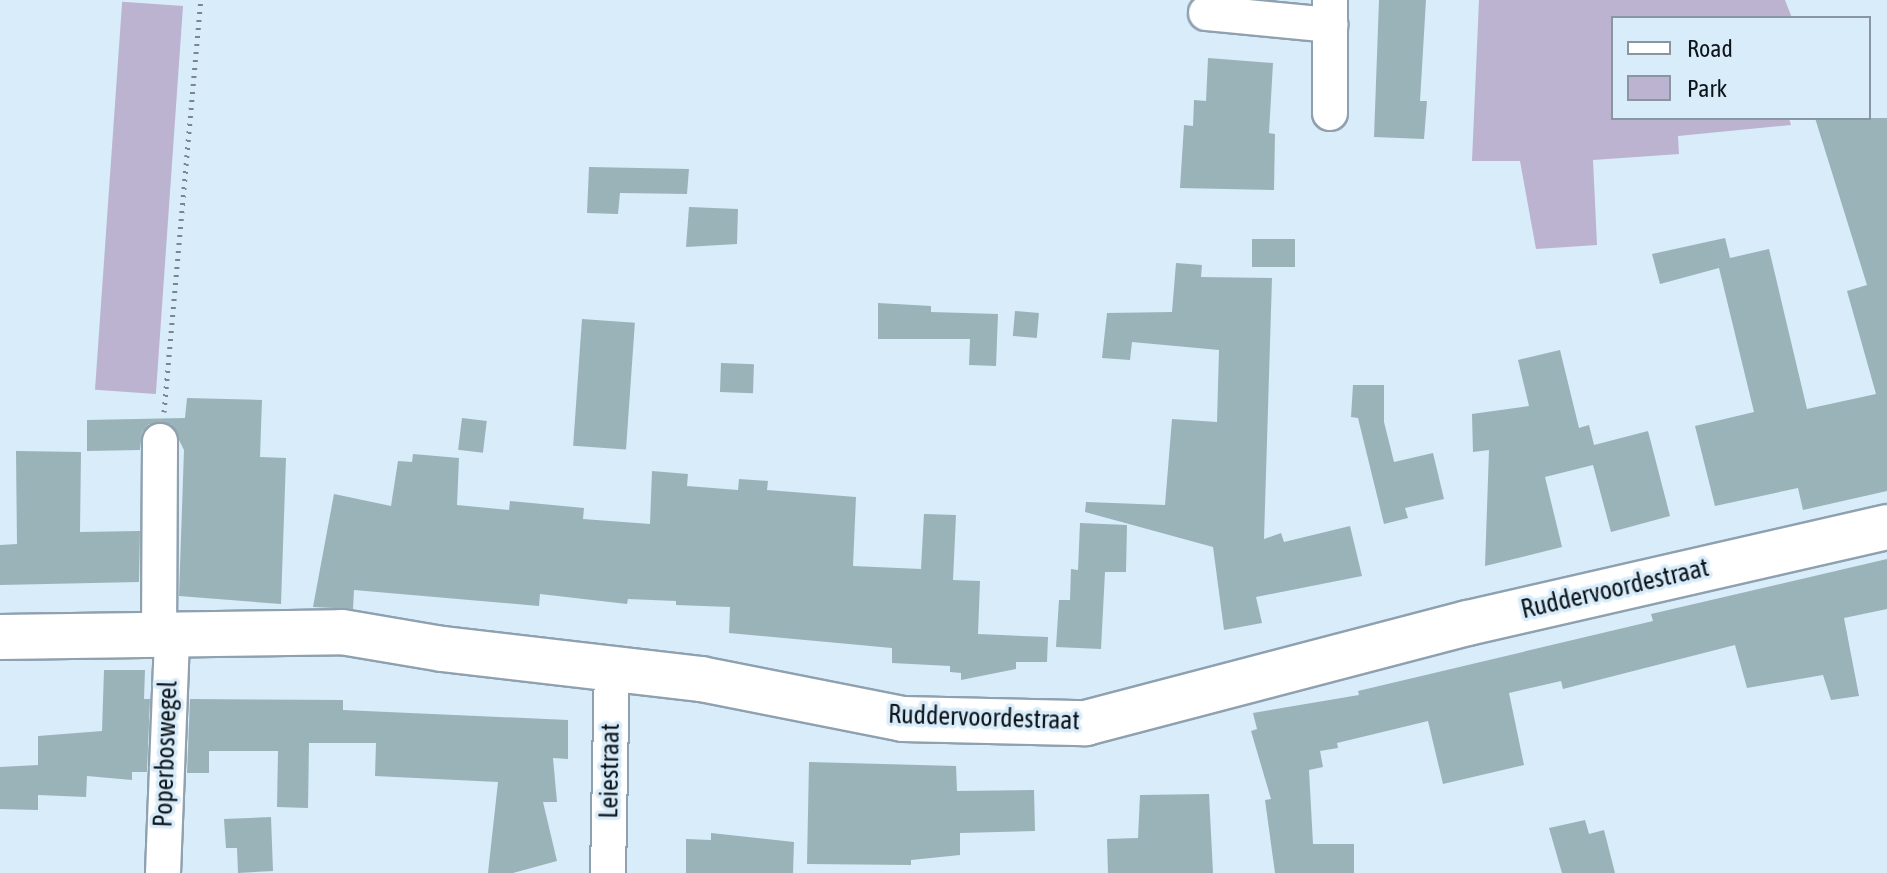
<!DOCTYPE html>
<style>
body{margin:0}
#map{position:relative;width:1887px;height:873px;overflow:hidden;background:#d8ecfa;font-family:"Asap Condensed",sans-serif}
div>[style]{position:absolute}
.green>*{inset:0;background:#bcb3d0;transform-origin:0 0}
.building>*{inset:0;background:#9ab3b8;transform-origin:0 0}
.path>*{height:5px;margin-top:-2.5px;transform-origin:0;background:repeating-linear-gradient(90deg,#788690 0 2px,transparent 0 8px)}
.roads{filter:drop-shadow(2px 0 #8fa1af) drop-shadow(-2px 0 #8fa1af) drop-shadow(0 2px #8fa1af) drop-shadow(0 -2px #8fa1af)}
.street>*{height:34px;margin:-17px;padding:0 17px;transform-origin:17px;border-radius:17px;background:#fff}
.secondary>*{height:44px;margin:-22px;padding:0 22px;transform-origin:22px;border-radius:22px;background:#fff}
span{translate:-50% -50%;white-space:nowrap;text-align:center;line-height:1.15;-webkit-text-stroke:7px #d8ecfa;paint-order:stroke}
.street-label{font-size:26px;color:#0e151a}
.legend{position:absolute;left:1611px;top:16px;width:260px;height:104px;box-sizing:border-box;background:#d8ecfa;border:2px solid #8796a0;margin:0;padding:10px 14px;list-style:none;font-size:24px;color:#0e151a}
.legend li{display:flex;align-items:center;gap:16px;height:40px}
.legend b{width:40px;border:2px solid #8796a0}
</style>
<div id="map">
<div class="green">
<i style="clip-path:polygon(1479px 0,1785px 0,1792px 18px,1613px 18px,1613px 118px,1789px 118px,1791px 125px,1678px 136px,1679px 154px,1593px 160px,1597px 245px,1536px 249px,1520px 161px,1472px 161px)"></i>
<i style="left:183px;top:6px;width:389px;height:61px;rotate:94deg"></i>
</div>
<div class="building">
<i style="clip-path:polygon(1379px 0,1426px 0,1420px 101px,1427px 101px,1424px 139px,1374px 137px)"></i>
<i style="clip-path:polygon(1208px 58px,1273px 63px,1269px 133px,1275px 134px,1274px 190px,1180px 188px,1184px 125px,1193px 126px,1194px 100px,1206px 101px)"></i>
<i style="clip-path:polygon(1815px 118px,1887px 118px,1887px 491px,1803px 510px,1798px 488px,1715px 506px,1695px 426px,1754px 412px,1719px 268px,1660px 284px,1652px 254px,1725px 238px,1730px 258px,1769px 249px,1807px 409px,1876px 394px,1847px 291px,1867px 285px)"></i>
<i style="clip-path:polygon(589px 167px,689px 169px,687px 194px,620px 193px,618px 214px,587px 213px)"></i>
<i style="clip-path:polygon(689px 207px,738px 209px,737px 244px,686px 247px)"></i>
<i style="left:1252px;top:239px;width:43px;height:28px"></i>
<i style="clip-path:polygon(1176px 263px,1202px 265px,1201px 277px,1272px 278px,1264px 539px,1281px 533px,1284px 542px,1350px 526px,1362px 576px,1256px 597px,1262px 623px,1224px 630px,1213px 547px,1085px 512px,1086px 502px,1165px 505px,1172px 419px,1217px 422px,1219px 350px,1132px 342px,1130px 360px,1102px 358px,1107px 313px,1172px 312px)"></i>
<i style="clip-path:polygon(878px 303px,931px 306px,931px 312px,998px 314px,996px 366px,969px 365px,970px 339px,878px 339px)"></i>
<i style="left:1015px;top:311px;width:24px;height:25px;rotate:5deg"></i>
<i style="left:582px;top:319px;width:53px;height:127px;rotate:4deg"></i>
<i style="clip-path:polygon(1560px 350px,1579px 428px,1589px 425px,1594px 445px,1648px 431px,1670px 516px,1611px 532px,1593px 465px,1545px 477px,1562px 547px,1485px 566px,1489px 450px,1473px 452px,1472px 414px,1529px 406px,1518px 360px)"></i>
<i style="left:721px;top:363px;width:33px;height:29px;rotate:2deg"></i>
<i style="clip-path:polygon(1353px 385px,1384px 385px,1384px 422px,1394px 462px,1433px 453px,1444px 499px,1405px 508px,1408px 518px,1384px 524px,1358px 418px,1351px 417px)"></i>
<i style="clip-path:polygon(187px 398px,262px 400px,260px 457px,286px 458px,281px 604px,179px 596px,184px 450px,171px 424px,149px 424px,142px 432px,140px 450px,87px 451px,87px 420px,185px 418px)"></i>
<i style="left:462px;top:418px;width:25px;height:32px;rotate:7deg"></i>
<i style="clip-path:polygon(16px 451px,81px 452px,80px 532px,140px 531px,139px 582px,0 585px,0 545px,17px 544px)"></i>
<i style="clip-path:polygon(413px 454px,459px 458px,457px 505px,509px 510px,510px 501px,584px 508px,583px 519px,650px 524px,652px 471px,688px 474px,687px 486px,738px 490px,739px 479px,768px 481px,767px 490px,856px 497px,853px 566px,921px 569px,924px 514px,956px 515px,953px 580px,980px 581px,978px 634px,1048px 637px,1047px 662px,1016px 662px,1016px 669px,961px 680px,961px 673px,950px 672px,950px 666px,892px 663px,892px 648px,729px 633px,730px 607px,676px 605px,676px 601px,628px 599px,627px 604px,540px 594px,539px 606px,354px 590px,353px 609px,313px 607px,334px 494px,391px 506px,398px 461px,412px 462px)"></i>
<i style="clip-path:polygon(1080px 523px,1127px 525px,1126px 572px,1105px 572px,1101px 649px,1056px 647px,1059px 600px,1070px 600px,1071px 569px,1078px 570px)"></i>
<i style="clip-path:polygon(1887px 559px,1887px 609px,1844px 618px,1859px 696px,1831px 700px,1823px 675px,1747px 688px,1735px 645px,1563px 689px,1561px 681px,1509px 693px,1524px 765px,1443px 784px,1428px 721px,1337px 743px,1338px 748px,1320px 751px,1323px 767px,1309px 770px,1313px 844px,1354px 844px,1354px 873px,1275px 873px,1265px 800px,1271px 799px,1251px 731px,1257px 729px,1253px 713px,1359px 695px,1358px 691px,1653px 621px,1651px 614px)"></i>
<i style="clip-path:polygon(104px 670px,145px 670px,144px 699px,150px 699px,147px 772px,132px 772px,132px 780px,87px 776px,86px 797px,38px 795px,38px 810px,0 809px,0 767px,38px 765px,38px 736px,102px 731px)"></i>
<i style="clip-path:polygon(190px 699px,343px 700px,343px 710px,568px 720px,568px 759px,553px 758px,557px 802px,543px 802px,557px 861px,513px 873px,488px 873px,498px 782px,375px 776px,376px 743px,309px 743px,308px 808px,277px 807px,278px 751px,209px 751px,209px 773px,187px 773px)"></i>
<i style="clip-path:polygon(809px 762px,956px 766px,957px 791px,1034px 790px,1035px 831px,960px 833px,960px 855px,911px 860px,911px 865px,807px 864px)"></i>
<i style="clip-path:polygon(1209px 794px,1213px 873px,1108px 873px,1107px 839px,1138px 838px,1140px 795px)"></i>
<i style="clip-path:polygon(271px 817px,273px 871px,238px 873px,237px 848px,226px 848px,224px 819px)"></i>
<i style="clip-path:polygon(1585px 820px,1589px 834px,1604px 830px,1615px 873px,1562px 873px,1549px 828px)"></i>
<i style="clip-path:polygon(711px 833px,794px 842px,793px 873px,686px 873px,686px 839px,711px 840px)"></i>
</div>
<div class="path">
<i style="left:164px;top:412px;width:414px;rotate:-84.9deg"></i>
</div>
<div class="roads">
<div class="street">
<i style="left:1206px;top:13px;width:125px;rotate:5.5deg"></i>
<i style="left:1330px;top:113px;width:113px;rotate:-90deg"></i>
<i style="left:159px;top:635px;width:194px;rotate:-89.7deg"></i>
<i style="left:163px;top:873px;width:238px;rotate:-87.8deg"></i>
<i style="left:608px;top:873px;width:205px;rotate:-88.9deg"></i>
</div>
<div class="secondary">
<i style="left:0;top:637px;width:342px;rotate:-0.8deg"></i>
<i style="left:342px;top:632px;width:101px;rotate:9.6deg"></i>
<i style="left:442px;top:649px;width:261px;rotate:6.6deg"></i>
<i style="left:701px;top:679px;width:206px;rotate:11.2deg"></i>
<i style="left:903px;top:719px;width:183px;rotate:1.3deg"></i>
<i style="left:1086px;top:723px;width:395px;rotate:-14.7deg"></i>
<i style="left:1468px;top:623px;width:430px;rotate:-12.9deg"></i>
</div>
</div>
<div class="street-label">
<span style="left:1615px;top:589px;rotate:-13deg">Ruddervoordestraat</span>
<span style="left:984px;top:718px;rotate:2deg">Ruddervoordestraat</span>
<span style="left:166px;top:754px;rotate:-88deg">Poperboswegel</span>
<span style="left:610px;top:771px;rotate:-89deg">Leiestraat</span>
</div>
<ul class="legend">
<li><b style="height:10px;background:#fff"></b>Road</li>
<li><b style="height:22px;background:#bcb3d0"></b>Park</li>
</ul>
</div>
